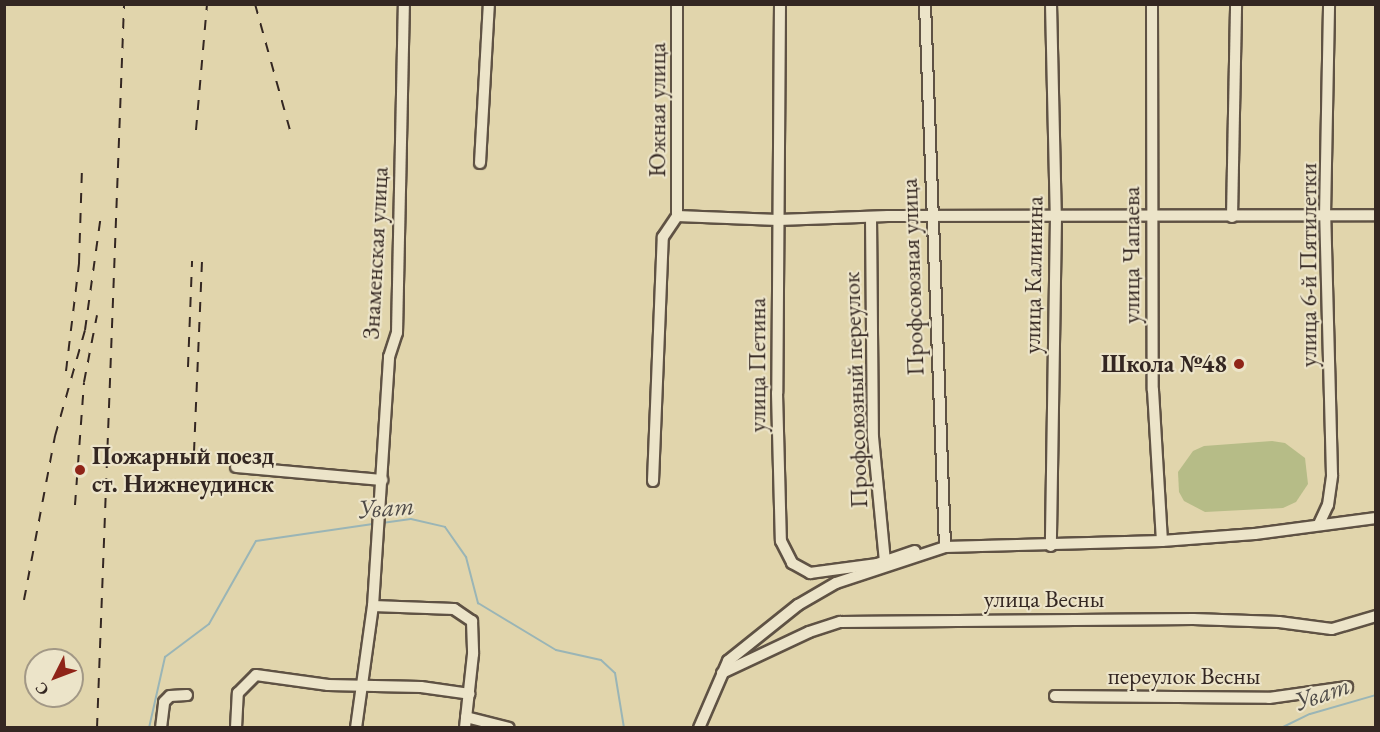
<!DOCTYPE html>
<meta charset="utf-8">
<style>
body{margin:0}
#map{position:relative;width:1380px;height:732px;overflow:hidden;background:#e1d5ac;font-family:"EB Garamond",serif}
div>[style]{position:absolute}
.green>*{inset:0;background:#b6bc87}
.stream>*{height:2px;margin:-1px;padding:0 1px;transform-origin:1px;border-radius:1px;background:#9ab5b6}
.roads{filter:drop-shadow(2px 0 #5f5244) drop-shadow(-2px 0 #5f5244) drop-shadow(0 2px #5f5244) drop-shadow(0 -2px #5f5244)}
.minor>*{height:10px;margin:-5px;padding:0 5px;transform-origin:5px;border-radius:5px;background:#ece4c9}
.rail>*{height:2px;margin-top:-1px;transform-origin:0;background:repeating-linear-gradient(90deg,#342722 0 10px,transparent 0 20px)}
.dots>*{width:16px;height:16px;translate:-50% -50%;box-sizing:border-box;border:3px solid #ece4c9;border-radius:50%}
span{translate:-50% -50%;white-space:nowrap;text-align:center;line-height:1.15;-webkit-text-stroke:4.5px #ece4c9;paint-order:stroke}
.street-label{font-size:24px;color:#342722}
.poi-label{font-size:24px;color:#342722;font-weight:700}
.right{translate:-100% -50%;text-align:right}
.left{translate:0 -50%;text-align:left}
.water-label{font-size:26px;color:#4e4a47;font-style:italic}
.frame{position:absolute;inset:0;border:6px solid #342722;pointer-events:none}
.north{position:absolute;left:24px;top:648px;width:60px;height:60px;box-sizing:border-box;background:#ece4c9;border:2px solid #a29886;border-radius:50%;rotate:228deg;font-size:16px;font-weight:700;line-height:24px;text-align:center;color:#342722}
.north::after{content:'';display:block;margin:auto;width:21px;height:27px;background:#8f2418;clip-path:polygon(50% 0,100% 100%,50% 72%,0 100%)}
</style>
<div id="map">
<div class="green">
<i style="clip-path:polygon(1272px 441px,1285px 443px,1305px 458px,1308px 484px,1296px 502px,1283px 508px,1205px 512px,1184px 501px,1179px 492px,1178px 472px,1193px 451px,1204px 446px)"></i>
</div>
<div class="stream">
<i style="left:382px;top:523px;width:29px;rotate:-8deg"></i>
<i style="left:411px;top:519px;width:35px;rotate:13deg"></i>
<i style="left:445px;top:527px;width:37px;rotate:55deg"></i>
<i style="left:466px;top:557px;width:48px;rotate:75.4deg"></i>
<i style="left:478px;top:603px;width:91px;rotate:31.1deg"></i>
<i style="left:556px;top:650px;width:46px;rotate:12.5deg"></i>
<i style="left:601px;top:660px;width:19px;rotate:43deg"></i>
<i style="left:615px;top:673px;width:56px;rotate:80.7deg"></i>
<i style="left:149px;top:728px;width:73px;rotate:-77.3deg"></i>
<i style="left:165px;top:657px;width:55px;rotate:-36.9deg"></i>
<i style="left:209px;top:624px;width:95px;rotate:-60.5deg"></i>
<i style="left:256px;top:541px;width:118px;rotate:-8.3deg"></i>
<i style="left:1281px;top:728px;width:32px;rotate:-26deg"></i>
<i style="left:1310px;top:714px;width:69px;rotate:-16.1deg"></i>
</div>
<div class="roads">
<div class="minor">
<i style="left:677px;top:4px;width:212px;rotate:90deg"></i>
<i style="left:780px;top:4px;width:389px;rotate:90.4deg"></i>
<i style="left:777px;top:393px;width:148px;rotate:88.5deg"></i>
<i style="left:781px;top:541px;width:25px;rotate:63deg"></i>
<i style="left:792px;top:563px;width:21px;rotate:29deg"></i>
<i style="left:810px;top:573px;width:68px;rotate:-7.7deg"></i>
<i style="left:877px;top:564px;width:40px;rotate:-18.9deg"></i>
<i style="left:925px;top:4px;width:543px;rotate:87.89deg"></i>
<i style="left:1051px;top:4px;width:213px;rotate:88.7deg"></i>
<i style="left:1056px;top:217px;width:329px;rotate:90.9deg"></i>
<i style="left:1152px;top:4px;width:386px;rotate:89.9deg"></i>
<i style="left:1153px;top:390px;width:151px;rotate:86.6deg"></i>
<i style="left:480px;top:163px;width:159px;rotate:-86.8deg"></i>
<i style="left:677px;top:216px;width:101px;rotate:2.3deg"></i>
<i style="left:778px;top:220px;width:110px;rotate:-2.1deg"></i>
<i style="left:888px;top:216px;width:488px;rotate:-0.1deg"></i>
<i style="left:871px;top:217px;width:220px;rotate:89.5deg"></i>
<i style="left:873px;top:437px;width:126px;rotate:84.5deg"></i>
<i style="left:1232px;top:217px;width:213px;rotate:-88.9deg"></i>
<i style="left:236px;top:467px;width:147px;rotate:5.1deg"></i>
<i style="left:653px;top:481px;width:244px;rotate:-87.7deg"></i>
<i style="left:663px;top:237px;width:25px;rotate:-56deg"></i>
<i style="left:1319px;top:524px;width:21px;rotate:-65deg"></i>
<i style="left:1328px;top:505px;width:30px;rotate:-82deg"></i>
<i style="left:1332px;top:475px;width:259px;rotate:-91.5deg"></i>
<i style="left:1325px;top:216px;width:212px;rotate:-88.9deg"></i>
<i style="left:373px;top:606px;width:81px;rotate:2.1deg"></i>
<i style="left:454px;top:609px;width:22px;rotate:34deg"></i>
<i style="left:472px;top:621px;width:33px;rotate:88deg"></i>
<i style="left:473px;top:654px;width:74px;rotate:96.2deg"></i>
<i style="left:722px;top:673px;width:96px;rotate:-25.2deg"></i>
<i style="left:809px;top:632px;width:33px;rotate:-18deg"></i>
<i style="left:840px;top:622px;width:353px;rotate:-0.5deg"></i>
<i style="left:1193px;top:619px;width:86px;rotate:2deg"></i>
<i style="left:1279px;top:622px;width:53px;rotate:7.5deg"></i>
<i style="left:1332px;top:629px;width:46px;rotate:-16.5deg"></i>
<i style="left:1055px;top:696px;width:214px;rotate:0.5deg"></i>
<i style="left:1269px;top:698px;width:79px;rotate:-8deg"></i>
<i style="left:466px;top:717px;width:44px;rotate:14.3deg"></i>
<i style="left:161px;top:728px;width:26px;rotate:-83deg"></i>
<i style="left:164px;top:702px;width:8px;rotate:-45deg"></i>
<i style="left:170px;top:696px;width:17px;rotate:-3deg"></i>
<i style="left:236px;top:728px;width:35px;rotate:-87deg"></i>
<i style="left:238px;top:693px;width:25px;rotate:-45deg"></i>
<i style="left:256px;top:675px;width:73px;rotate:7.9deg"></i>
<i style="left:328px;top:685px;width:93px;rotate:1.2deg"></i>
<i style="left:421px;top:687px;width:49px;rotate:8.1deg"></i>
<i style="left:356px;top:728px;width:123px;rotate:-82.1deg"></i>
<i style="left:373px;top:606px;width:250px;rotate:-86.3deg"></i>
<i style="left:389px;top:357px;width:25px;rotate:-72deg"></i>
<i style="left:397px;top:333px;width:329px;rotate:-88.8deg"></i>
<i style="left:699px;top:728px;width:73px;rotate:-66.6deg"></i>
<i style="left:728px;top:661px;width:90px;rotate:-38.7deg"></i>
<i style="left:798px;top:605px;width:44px;rotate:-30.1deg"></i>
<i style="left:836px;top:583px;width:115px;rotate:-18.3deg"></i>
<i style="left:945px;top:547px;width:217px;rotate:-1.6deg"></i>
<i style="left:1162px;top:541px;width:93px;rotate:-4.3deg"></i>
<i style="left:1255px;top:534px;width:122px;rotate:-7.5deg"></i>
</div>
</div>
<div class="rail">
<i style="left:255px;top:4px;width:131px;rotate:74.5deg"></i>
<i style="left:196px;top:130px;width:126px;rotate:-85deg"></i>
<i style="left:188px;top:367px;width:106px;rotate:-87.8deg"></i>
<i style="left:66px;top:371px;width:109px;rotate:-83.1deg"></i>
<i style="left:79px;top:263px;width:98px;rotate:-88.2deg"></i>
<i style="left:194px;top:452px;width:191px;rotate:-87.6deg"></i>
<i style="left:75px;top:505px;width:123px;rotate:-85.8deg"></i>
<i style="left:84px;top:382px;width:68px;rotate:-79deg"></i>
<i style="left:24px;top:600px;width:167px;rotate:-79.3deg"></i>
<i style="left:55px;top:436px;width:110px;rotate:-74.2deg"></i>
<i style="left:85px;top:330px;width:116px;rotate:-82.1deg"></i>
<i style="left:97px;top:728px;width:725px;rotate:-87.86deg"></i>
</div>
<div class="dots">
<i style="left:1239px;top:364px;background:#8f2418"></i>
<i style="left:80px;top:470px;background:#8f2418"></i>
</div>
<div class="street-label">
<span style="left:657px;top:110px;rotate:-90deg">Южная улица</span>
<span style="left:375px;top:253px;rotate:-87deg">Знаменская улица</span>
<span style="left:1131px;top:255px;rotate:-90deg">улица Чапаева</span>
<span style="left:1308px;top:265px;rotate:-90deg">улица 6-й Пятилетки</span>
<span style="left:1033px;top:275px;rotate:-89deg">улица Калинина</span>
<span style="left:912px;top:277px;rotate:-92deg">Профсоюзная улица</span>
<span style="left:757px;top:365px;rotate:-90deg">улица Петина</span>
<span style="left:855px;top:390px;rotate:-92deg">Профсоюзный переулок</span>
<span style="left:1044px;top:599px">улица Весны</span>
<span style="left:1184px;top:676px">переулок Весны</span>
</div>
<div class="poi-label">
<span class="right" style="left:1227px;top:364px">Школа №48</span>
<span class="left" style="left:92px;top:470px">Пожарный поезд<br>ст. Нижнеудинск</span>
</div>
<div class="water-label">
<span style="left:386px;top:508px;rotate:-4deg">Уват</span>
<span style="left:1322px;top:694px;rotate:-19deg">Уват</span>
</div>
<div class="frame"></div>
<div class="north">С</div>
</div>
